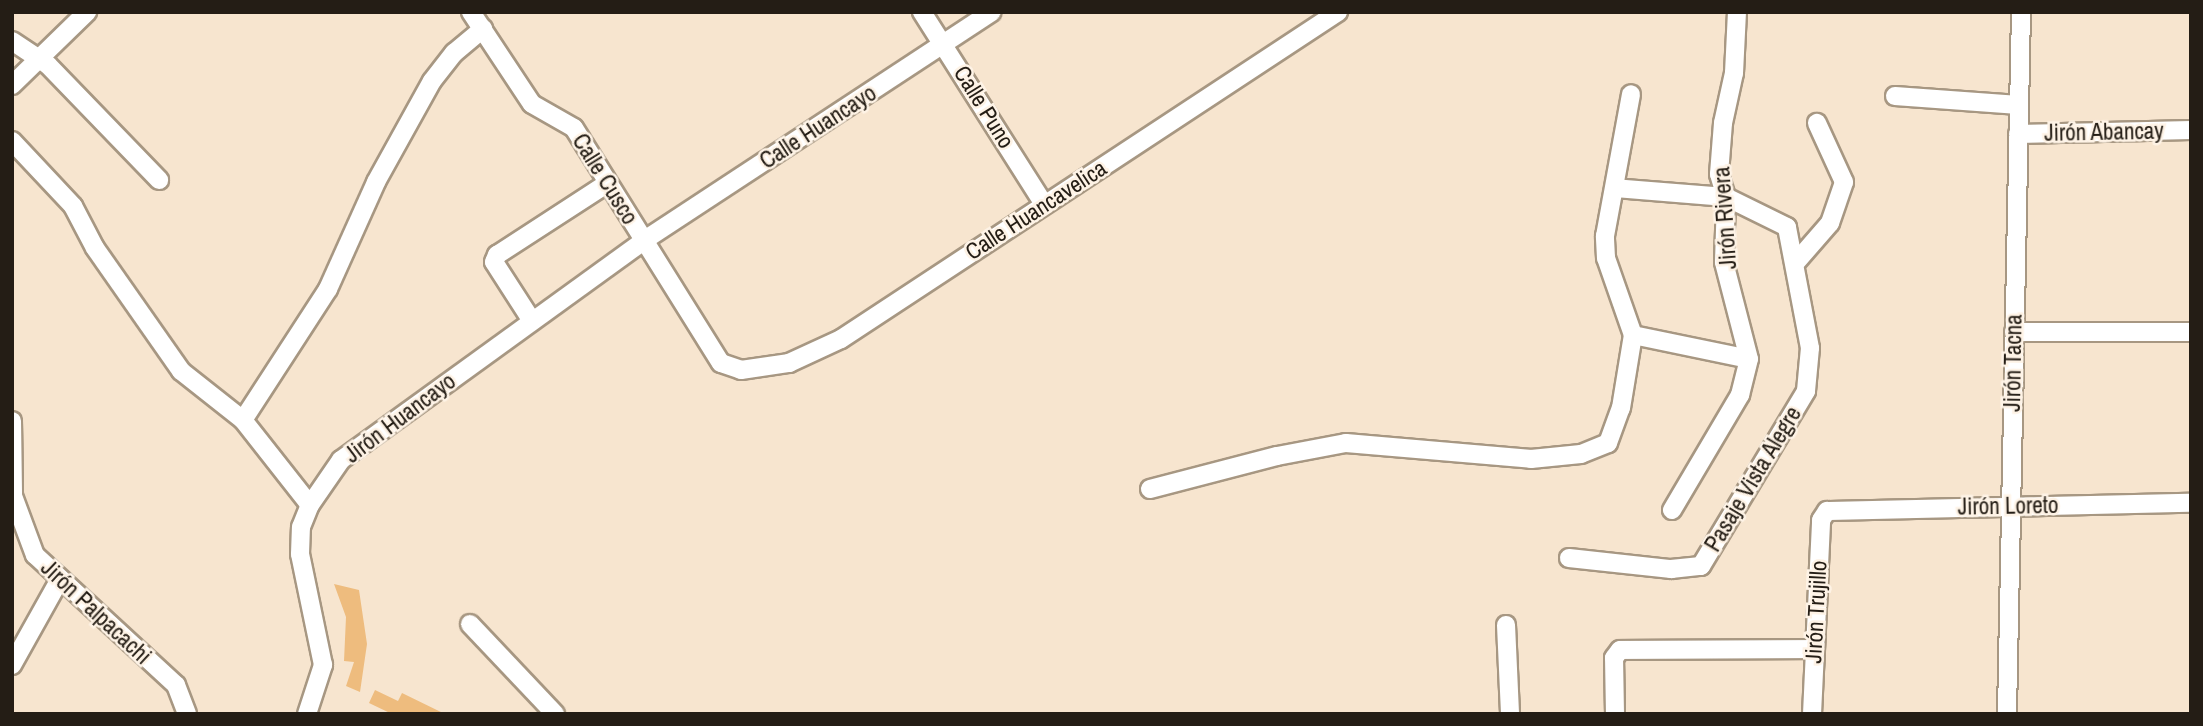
<!DOCTYPE html>
<meta charset="utf-8">
<style>
body{margin:0}
#map{position:relative;width:2203px;height:726px;overflow:hidden;background:#f7e5cf;font-family:"Archivo Narrow",sans-serif}
div>[style]{position:absolute}
.building>*{inset:0;background:#eebc7e}
.roads{filter:drop-shadow(2px 0 #a79782) drop-shadow(-2px 0 #a79782) drop-shadow(0 2px #a79782) drop-shadow(0 -2px #a79782)}
.minor>*{height:18px;margin:-9px;padding:0 9px;transform-origin:9px;border-radius:9px;background:#fff}
span{translate:-50% -50%;white-space:nowrap;text-align:center;line-height:1.15;-webkit-text-stroke:5px #fef3e6;paint-order:stroke}
.street-label{font-size:23px;color:#241d15}
.frame{position:absolute;inset:0;border:14px solid #241d15;pointer-events:none}
</style>
<div id="map">
<div class="building">
<i style="clip-path:polygon(334px 584px,359px 590px,367px 644px,360px 692px,346px 686px,354px 662px,344px 661px,346px 617px)"></i>
<i style="clip-path:polygon(375px 690px,398px 701px,402px 693px,445px 714px,392px 714px,369px 703px)"></i>
</div>
<div class="roads">
<div class="minor">
<i style="left:471px;top:12px;width:110px;rotate:56.5deg"></i>
<i style="left:532px;top:104px;width:48px;rotate:29.7deg"></i>
<i style="left:574px;top:128px;width:277px;rotate:58deg"></i>
<i style="left:721px;top:363px;width:21px;rotate:19deg"></i>
<i style="left:741px;top:370px;width:49px;rotate:-8.3deg"></i>
<i style="left:789px;top:363px;width:57px;rotate:-24.8deg"></i>
<i style="left:841px;top:339px;width:595px;rotate:-33.34deg"></i>
<i style="left:922px;top:12px;width:227px;rotate:57.6deg"></i>
<i style="left:12px;top:41px;width:43px;rotate:33.7deg"></i>
<i style="left:48px;top:65px;width:160px;rotate:46deg"></i>
<i style="left:12px;top:85px;width:105px;rotate:-44.2deg"></i>
<i style="left:1895px;top:96px;width:124px;rotate:4.2deg"></i>
<i style="left:2018px;top:134px;width:173px;rotate:-1.3deg"></i>
<i style="left:12px;top:141px;width:89px;rotate:46.8deg"></i>
<i style="left:73px;top:206px;width:47px;rotate:62.4deg"></i>
<i style="left:95px;top:248px;width:150px;rotate:55deg"></i>
<i style="left:181px;top:371px;width:79px;rotate:38.3deg"></i>
<i style="left:243px;top:420px;width:108px;rotate:51.8deg"></i>
<i style="left:1797px;top:261px;width:50px;rotate:-49deg"></i>
<i style="left:1830px;top:223px;width:43px;rotate:-71.1deg"></i>
<i style="left:1844px;top:182px;width:65px;rotate:-114.6deg"></i>
<i style="left:532px;top:321px;width:70px;rotate:-122.8deg"></i>
<i style="left:494px;top:262px;width:8px;rotate:-67deg"></i>
<i style="left:497px;top:255px;width:132px;rotate:-33deg"></i>
<i style="left:2014px;top:332px;width:177px"></i>
<i style="left:1633px;top:335px;width:118px;rotate:11.7deg"></i>
<i style="left:243px;top:420px;width:156px;rotate:-57deg"></i>
<i style="left:328px;top:289px;width:117px;rotate:-65.8deg"></i>
<i style="left:376px;top:182px;width:115px;rotate:-61deg"></i>
<i style="left:432px;top:81px;width:36px;rotate:-52deg"></i>
<i style="left:454px;top:53px;width:38px;rotate:-40deg"></i>
<i style="left:12px;top:421px;width:75px;rotate:89.2deg"></i>
<i style="left:13px;top:496px;width:63px;rotate:69.6deg"></i>
<i style="left:35px;top:555px;width:192px;rotate:42.7deg"></i>
<i style="left:176px;top:685px;width:31px;rotate:69deg"></i>
<i style="left:1150px;top:489px;width:131px;rotate:-14.6deg"></i>
<i style="left:1277px;top:456px;width:70px;rotate:-10.7deg"></i>
<i style="left:1346px;top:443px;width:186px;rotate:4.9deg"></i>
<i style="left:1531px;top:459px;width:50px;rotate:-5.7deg"></i>
<i style="left:1581px;top:454px;width:29px;rotate:-22deg"></i>
<i style="left:1608px;top:443px;width:37px;rotate:-70deg"></i>
<i style="left:1621px;top:408px;width:74px;rotate:-80.7deg"></i>
<i style="left:1633px;top:335px;width:82px;rotate:-109.3deg"></i>
<i style="left:1606px;top:258px;width:22px;rotate:-93deg"></i>
<i style="left:1605px;top:236px;width:144px;rotate:-79.6deg"></i>
<i style="left:1672px;top:510px;width:134px;rotate:-59.4deg"></i>
<i style="left:1740px;top:395px;width:37px;rotate:-76deg"></i>
<i style="left:1749px;top:359px;width:100px;rotate:-104.5deg"></i>
<i style="left:1724px;top:262px;width:65px;rotate:-88.2deg"></i>
<i style="left:1726px;top:197px;width:24px;rotate:-107deg"></i>
<i style="left:1719px;top:174px;width:51px;rotate:-85.5deg"></i>
<i style="left:1723px;top:123px;width:51px;rotate:-77.6deg"></i>
<i style="left:1734px;top:73px;width:61px;rotate:-87.2deg"></i>
<i style="left:1569px;top:558px;width:103px;rotate:6.2deg"></i>
<i style="left:1671px;top:569px;width:30px;rotate:-6deg"></i>
<i style="left:1701px;top:566px;width:204px;rotate:-59deg"></i>
<i style="left:1806px;top:391px;width:43px;rotate:-84.7deg"></i>
<i style="left:1810px;top:348px;width:123px;rotate:-100.8deg"></i>
<i style="left:1787px;top:227px;width:68px;rotate:-153.8deg"></i>
<i style="left:1726px;top:197px;width:111px;rotate:-175.4deg"></i>
<i style="left:470px;top:624px;width:124px;rotate:46.6deg"></i>
<i style="left:1506px;top:625px;width:89px;rotate:87.4deg"></i>
<i style="left:12px;top:665px;width:96px;rotate:-60.8deg"></i>
<i style="left:307px;top:714px;width:52px;rotate:-71.9deg"></i>
<i style="left:323px;top:665px;width:113px;rotate:-101.7deg"></i>
<i style="left:300px;top:554px;width:27px;rotate:-88deg"></i>
<i style="left:301px;top:527px;width:24px;rotate:-68deg"></i>
<i style="left:310px;top:505px;width:55px;rotate:-55.4deg"></i>
<i style="left:341px;top:460px;width:373px;rotate:-35.9deg"></i>
<i style="left:643px;top:241px;width:417px;rotate:-33.3deg"></i>
<i style="left:1615px;top:714px;width:56px;rotate:-91deg"></i>
<i style="left:1614px;top:658px;width:10px;rotate:-53deg"></i>
<i style="left:1620px;top:650px;width:193px;rotate:-0.3deg"></i>
<i style="left:1812px;top:714px;width:194px;rotate:-87.3deg"></i>
<i style="left:1821px;top:520px;width:11px;rotate:-56deg"></i>
<i style="left:1827px;top:511px;width:364px;rotate:-1.3deg"></i>
<i style="left:2007px;top:714px;width:702px;rotate:-88.86deg"></i>
</div>
</div>
<div class="street-label">
<span style="left:984px;top:107px;rotate:58deg">Calle Puno</span>
<span style="left:818px;top:127px;rotate:-33deg">Calle Huancayo</span>
<span style="left:2104px;top:132px;rotate:-1deg">Jirón Abancay</span>
<span style="left:605px;top:179px;rotate:58deg">Calle Cusco</span>
<span style="left:1036px;top:210px;rotate:-33deg">Calle Huancavelica</span>
<span style="left:1725px;top:218px;rotate:-94deg">Jirón Rivera</span>
<span style="left:2013px;top:363px;rotate:-89deg">Jirón Tacna</span>
<span style="left:400px;top:418px;rotate:-37deg">Jirón Huancayo</span>
<span style="left:1753px;top:479px;rotate:-59deg">Pasaje Vista Alegre</span>
<span style="left:2008px;top:506px;rotate:-1deg">Jirón Loreto</span>
<span style="left:96px;top:612px;rotate:43deg">Jirón Palpacachi</span>
<span style="left:1816px;top:612px;rotate:-87deg">Jirón Trujillo</span>
</div>
<div class="frame"></div>
</div>
